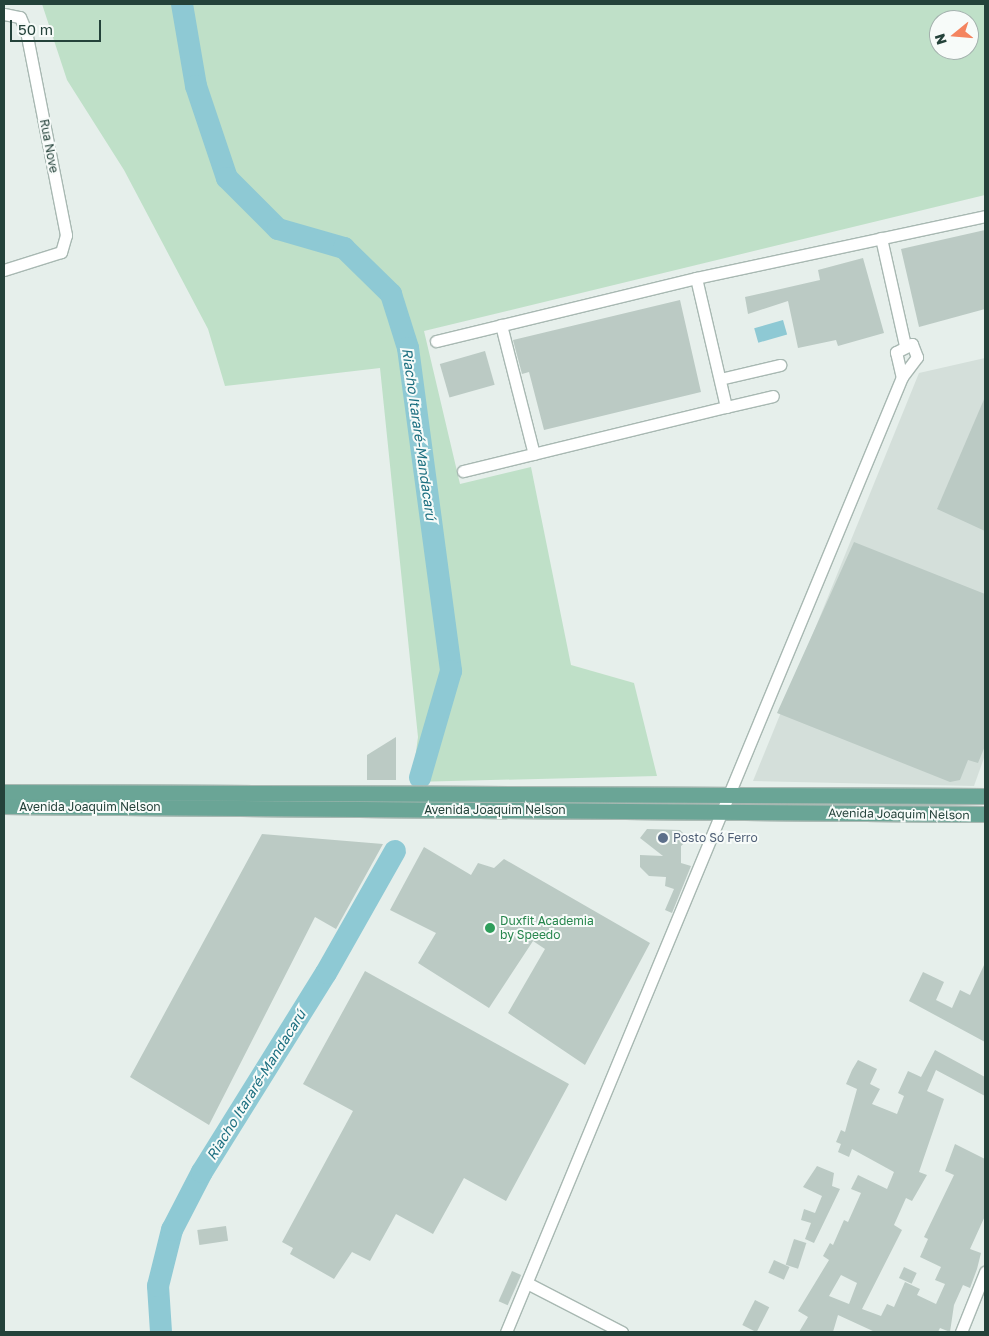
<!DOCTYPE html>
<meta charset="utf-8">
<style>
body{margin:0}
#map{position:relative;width:989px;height:1336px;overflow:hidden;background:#e6efeb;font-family:"Golos Text",sans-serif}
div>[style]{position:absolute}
.built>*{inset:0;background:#d4dfda}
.green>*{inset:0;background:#bfe0c8}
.water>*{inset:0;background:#8ec9d4;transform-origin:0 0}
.river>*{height:22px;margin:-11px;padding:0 11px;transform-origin:11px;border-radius:11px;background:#8ec9d4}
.building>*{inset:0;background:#bbcac4;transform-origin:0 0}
.roads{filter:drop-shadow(1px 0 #a8b8b2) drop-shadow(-1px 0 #a8b8b2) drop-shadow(0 1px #a8b8b2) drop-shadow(0 -1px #a8b8b2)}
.street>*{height:11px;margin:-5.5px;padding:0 5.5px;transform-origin:5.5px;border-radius:5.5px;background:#fff}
.primary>*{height:15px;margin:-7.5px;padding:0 7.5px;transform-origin:7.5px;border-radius:7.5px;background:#6aa596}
.dots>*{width:14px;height:14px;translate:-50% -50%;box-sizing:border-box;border:2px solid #f7fbf9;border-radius:50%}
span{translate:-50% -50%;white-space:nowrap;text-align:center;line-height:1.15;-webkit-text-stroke:4px #f7fbf9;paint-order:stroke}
.street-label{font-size:12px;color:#24423a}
.service-label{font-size:12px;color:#4e5e75}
.left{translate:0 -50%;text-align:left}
.leisure-label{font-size:12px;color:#27864d}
.water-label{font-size:14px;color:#1c6f80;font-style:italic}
.frame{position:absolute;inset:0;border:5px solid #24423a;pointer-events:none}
.north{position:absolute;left:929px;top:10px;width:50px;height:50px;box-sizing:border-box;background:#f7fbf9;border:1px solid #a3b1ad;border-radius:50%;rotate:253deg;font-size:14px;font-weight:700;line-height:20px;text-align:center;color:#24423a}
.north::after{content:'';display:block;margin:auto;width:18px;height:22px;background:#f4845f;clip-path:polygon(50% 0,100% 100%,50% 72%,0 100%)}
.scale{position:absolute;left:10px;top:20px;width:91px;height:22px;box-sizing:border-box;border:2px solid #24423a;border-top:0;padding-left:6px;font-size:15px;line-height:18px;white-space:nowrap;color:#24423a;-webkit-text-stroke:4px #f7fbf9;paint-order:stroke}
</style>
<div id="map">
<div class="built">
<i style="clip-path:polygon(985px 358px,985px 755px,974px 786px,753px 781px,919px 373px)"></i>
</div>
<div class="green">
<i style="clip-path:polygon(evenodd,42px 4px,985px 4px,985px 195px,424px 331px,460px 484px,531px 467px,571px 665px,634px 683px,657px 776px,412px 782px,418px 737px,380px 368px,225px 386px,208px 329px,124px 170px,67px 80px,42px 4px,939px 20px,969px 20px,969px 50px,939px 50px,939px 20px)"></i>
</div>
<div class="water">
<i style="left:783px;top:320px;width:15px;height:30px;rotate:74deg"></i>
</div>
<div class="river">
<i style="left:182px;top:4px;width:83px;rotate:80.3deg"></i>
<i style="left:196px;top:86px;width:97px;rotate:71.4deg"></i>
<i style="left:227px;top:178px;width:72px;rotate:45deg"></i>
<i style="left:278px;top:229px;width:69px;rotate:16.1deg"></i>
<i style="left:344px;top:248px;width:66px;rotate:44.4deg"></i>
<i style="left:391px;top:294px;width:57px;rotate:72.5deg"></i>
<i style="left:408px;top:348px;width:326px;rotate:82.4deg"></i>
<i style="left:451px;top:671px;width:111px;rotate:106.2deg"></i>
<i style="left:161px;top:1332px;width:46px;rotate:-93.7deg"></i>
<i style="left:158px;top:1286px;width:58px;rotate:-76deg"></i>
<i style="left:172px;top:1230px;width:65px;rotate:-62.7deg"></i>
<i style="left:202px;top:1172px;width:234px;rotate:-58.1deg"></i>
<i style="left:326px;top:973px;width:140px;rotate:-60.5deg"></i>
</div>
<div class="building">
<i style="clip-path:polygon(985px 230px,985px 309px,919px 327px,901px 249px)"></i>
<i style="clip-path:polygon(863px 258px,884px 333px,838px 346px,836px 340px,798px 348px,788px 301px,748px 314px,745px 297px,820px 280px,818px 270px)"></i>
<i style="clip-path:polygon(680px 300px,701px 392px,544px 430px,529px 372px,522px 374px,513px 340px)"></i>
<i style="left:485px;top:351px;width:35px;height:47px;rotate:74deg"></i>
<i style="clip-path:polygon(985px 397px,985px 531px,937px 509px)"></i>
<i style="clip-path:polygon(854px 542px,985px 594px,985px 746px,978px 763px,968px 760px,960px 780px,950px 782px,777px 713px)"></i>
<i style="clip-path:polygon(396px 737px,396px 780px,367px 780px,367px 755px)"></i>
<i style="clip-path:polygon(647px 829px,680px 830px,689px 839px,681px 846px,681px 863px,691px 866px,672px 913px,665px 910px,674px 889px,665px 886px,666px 877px,649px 876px,640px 867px,640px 855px,663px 856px,640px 838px)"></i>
<i style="clip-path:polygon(262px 834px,383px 844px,336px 929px,315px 917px,209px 1125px,130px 1077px)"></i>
<i style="clip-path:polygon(424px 847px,471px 875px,478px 863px,494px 868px,504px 859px,650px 943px,585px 1065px,508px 1013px,545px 949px,533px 941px,489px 1008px,418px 963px,436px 933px,390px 910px)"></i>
<i style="clip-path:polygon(985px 963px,985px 1042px,909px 1001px,923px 972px,944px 982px,936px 1000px,952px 1008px,960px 990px,970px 995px)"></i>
<i style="clip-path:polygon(365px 971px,569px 1084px,506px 1201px,464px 1178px,433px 1234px,396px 1214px,370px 1261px,352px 1252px,334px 1279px,290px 1254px,293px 1248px,282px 1242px,353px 1111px,303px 1084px)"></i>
<i style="clip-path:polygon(evenodd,935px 1050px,985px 1077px,985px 1096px,936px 1070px,927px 1091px,944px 1099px,919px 1172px,927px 1175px,912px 1201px,906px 1198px,894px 1225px,902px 1230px,862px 1309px,881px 1316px,887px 1304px,894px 1307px,905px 1282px,920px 1289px,917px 1295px,936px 1304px,945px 1284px,935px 1280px,941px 1267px,920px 1257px,928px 1239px,924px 1237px,954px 1175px,945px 1171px,955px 1144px,985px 1159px,985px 1216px,970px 1249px,981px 1253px,977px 1269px,970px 1288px,963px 1285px,954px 1305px,950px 1332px,940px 1328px,938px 1332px,875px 1332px,838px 1315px,833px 1332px,799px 1332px,808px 1317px,798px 1311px,829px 1260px,823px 1256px,830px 1243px,833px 1245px,844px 1220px,848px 1222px,861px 1193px,851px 1189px,858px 1175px,887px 1189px,894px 1172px,852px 1149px,849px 1157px,838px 1152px,841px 1144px,836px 1142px,841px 1130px,845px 1132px,857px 1089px,846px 1084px,852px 1070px,858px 1060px,877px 1069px,870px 1084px,880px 1089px,872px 1104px,897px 1114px,904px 1096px,898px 1093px,908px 1071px,921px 1077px,935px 1050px,841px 1275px,857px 1283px,849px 1304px,829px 1296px,841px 1275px)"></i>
<i style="clip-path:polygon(817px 1166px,834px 1173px,832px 1186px,840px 1189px,814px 1243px,805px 1239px,811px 1223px,801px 1220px,804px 1209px,815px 1213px,822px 1196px,803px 1187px)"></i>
<i style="left:226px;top:1226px;width:15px;height:29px;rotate:82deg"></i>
<i style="left:794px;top:1239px;width:13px;height:27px;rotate:18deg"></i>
<i style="left:774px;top:1260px;width:17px;height:14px;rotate:24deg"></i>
<i style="left:904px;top:1267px;width:14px;height:12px;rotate:25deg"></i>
<i style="left:512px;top:1271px;width:10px;height:33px;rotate:24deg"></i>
<i style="left:755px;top:1300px;width:16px;height:28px;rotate:27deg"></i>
</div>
<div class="roads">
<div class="street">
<i style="left:4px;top:14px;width:16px;rotate:11deg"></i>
<i style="left:20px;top:17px;width:15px;rotate:67deg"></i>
<i style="left:26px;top:31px;width:208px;rotate:78.9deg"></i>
<i style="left:66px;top:235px;width:18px;rotate:106deg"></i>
<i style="left:61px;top:252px;width:60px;rotate:162.5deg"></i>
<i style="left:881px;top:238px;width:110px;rotate:77.4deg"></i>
<i style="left:501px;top:325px;width:133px;rotate:75.7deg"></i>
<i style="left:436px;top:341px;width:268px;rotate:-13.6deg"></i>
<i style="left:720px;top:379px;width:62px;rotate:-13.1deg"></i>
<i style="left:726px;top:407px;width:48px;rotate:-13.2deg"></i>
<i style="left:463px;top:471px;width:271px;rotate:-13.7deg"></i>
<i style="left:726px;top:407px;width:132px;rotate:-103.1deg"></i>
<i style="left:696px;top:278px;width:296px;rotate:-12.1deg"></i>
<i style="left:527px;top:1283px;width:107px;rotate:27.3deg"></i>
<i style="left:506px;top:1332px;width:1034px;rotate:-67.48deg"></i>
<i style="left:902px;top:377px;width:25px;rotate:-53deg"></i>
<i style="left:917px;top:357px;width:14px;rotate:-111deg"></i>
<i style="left:912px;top:344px;width:18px;rotate:153deg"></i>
<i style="left:896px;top:352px;width:26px;rotate:77deg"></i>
<i style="left:961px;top:1332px;width:65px;rotate:-68.2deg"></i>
</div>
<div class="primary">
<i style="left:4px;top:792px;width:981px;rotate:0.23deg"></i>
<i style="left:4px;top:806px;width:981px;rotate:0.47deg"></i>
</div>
</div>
<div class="dots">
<i style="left:663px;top:838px;background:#5c6f8a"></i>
<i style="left:490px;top:928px;background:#2e9e5b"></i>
</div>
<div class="street-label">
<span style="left:49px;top:146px;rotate:79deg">Rua Nove</span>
<span style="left:90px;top:807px">Avenida Joaquim Nelson</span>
<span style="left:495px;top:810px">Avenida Joaquim Nelson</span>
<span style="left:899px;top:814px;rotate:1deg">Avenida Joaquim Nelson</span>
</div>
<div class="service-label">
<span class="left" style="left:673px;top:838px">Posto Só Ferro</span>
</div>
<div class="leisure-label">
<span class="left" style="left:500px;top:928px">Duxfit Academia<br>by Speedo</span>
</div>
<div class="water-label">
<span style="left:419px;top:434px;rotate:82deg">Riacho Itararé-Mandacarú</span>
<span style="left:256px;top:1085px;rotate:-58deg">Riacho Itararé-Mandacarú</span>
</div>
<div class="frame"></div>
<div class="north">N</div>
<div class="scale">50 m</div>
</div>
